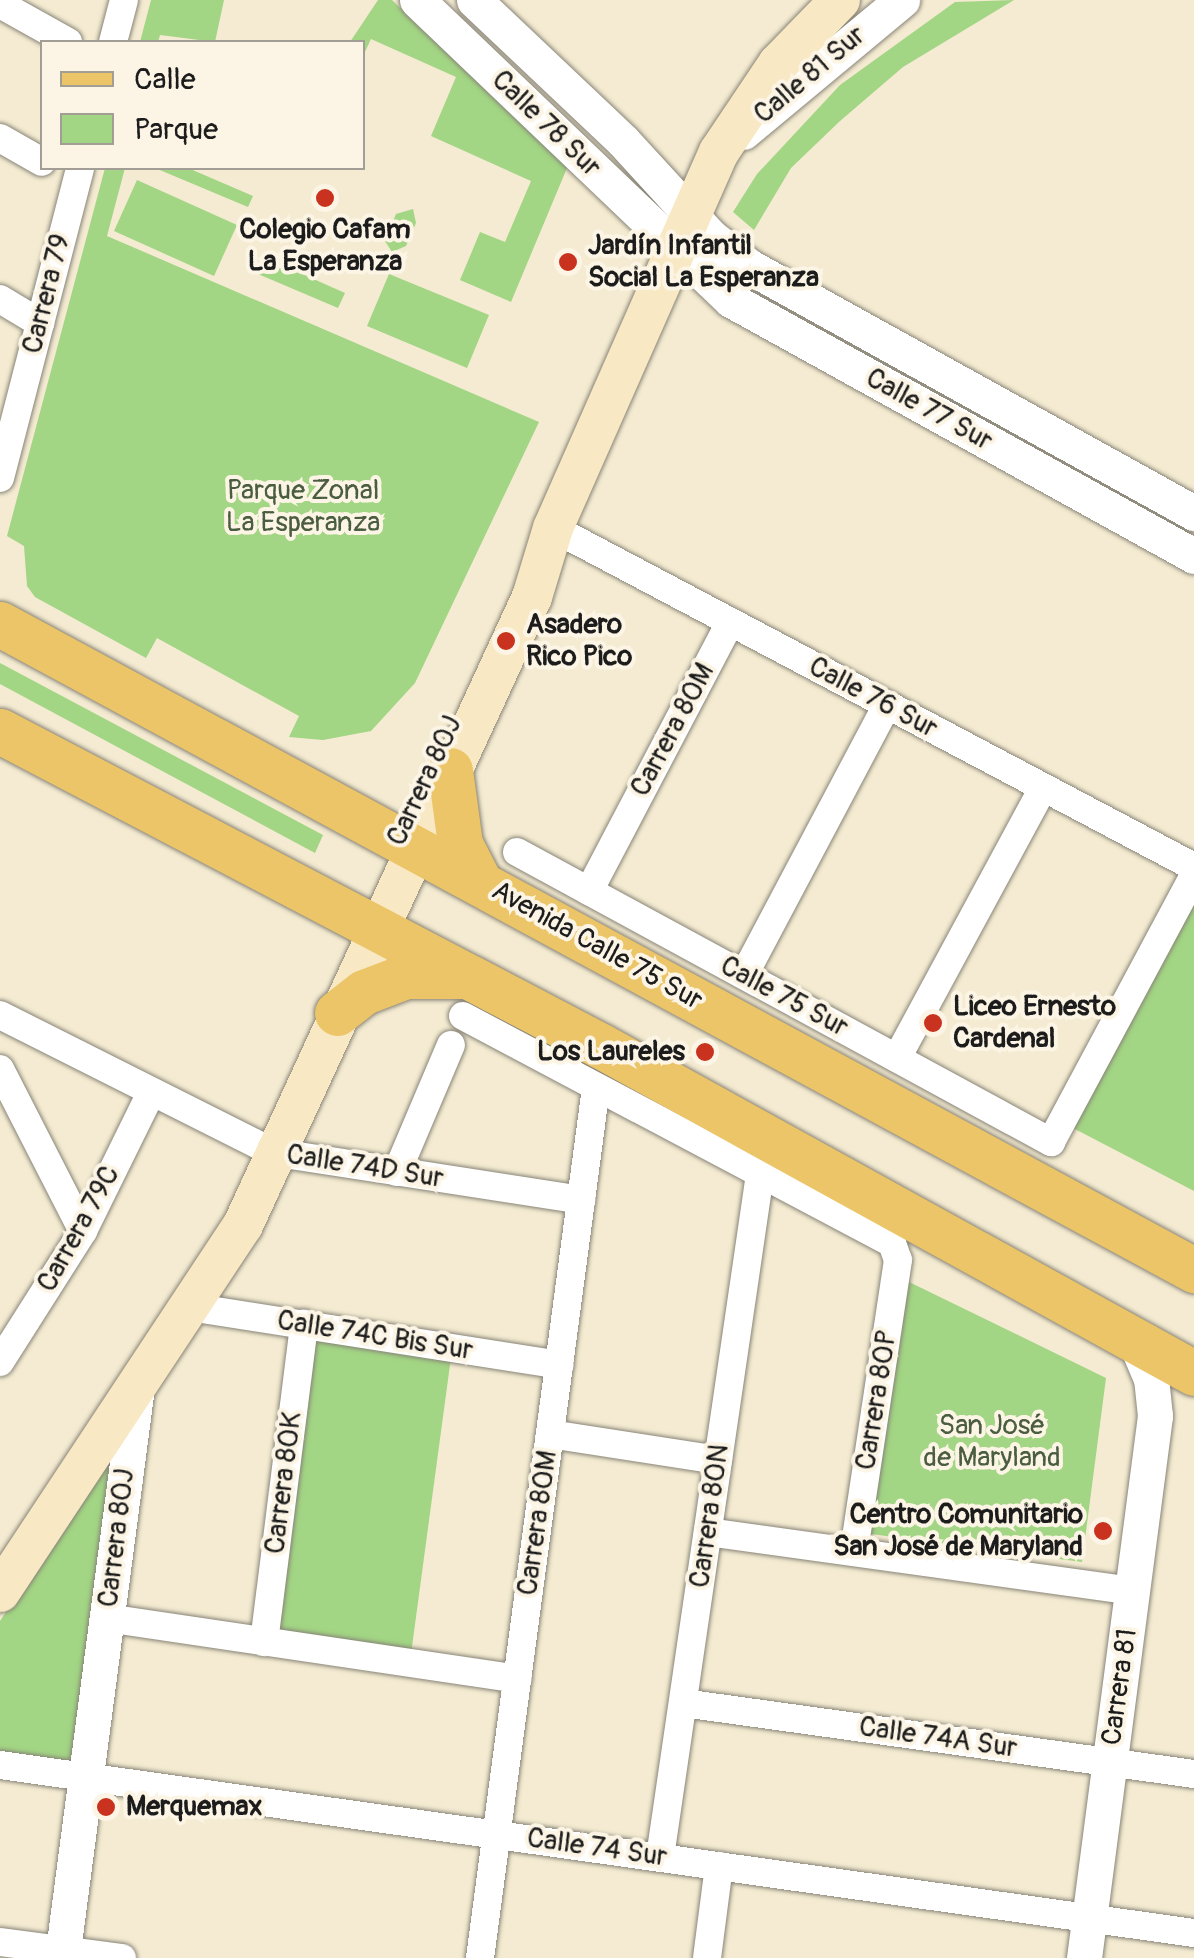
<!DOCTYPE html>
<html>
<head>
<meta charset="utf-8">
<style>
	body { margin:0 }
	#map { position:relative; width:1194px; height:1958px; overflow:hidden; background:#f4ebd2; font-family:Pangolin,sans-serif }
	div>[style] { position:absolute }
	.green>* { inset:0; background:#a2d584 }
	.roads { filter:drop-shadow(0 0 2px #888477) drop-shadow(0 0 2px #888477) }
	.minor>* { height:28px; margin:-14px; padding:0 14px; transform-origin:14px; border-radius:14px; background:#fff }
	.tertiary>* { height:35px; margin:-17.5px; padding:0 17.5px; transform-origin:17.5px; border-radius:17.5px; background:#fff }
	.secondary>* { height:40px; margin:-20px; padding:0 20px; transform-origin:20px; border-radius:20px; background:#f8e8c3 }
	.primary>* { height:45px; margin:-22.5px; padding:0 22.5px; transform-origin:22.5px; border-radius:22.5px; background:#edc569 }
	.dots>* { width:28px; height:28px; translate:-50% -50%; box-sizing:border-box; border:5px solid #fcf5e5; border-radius:50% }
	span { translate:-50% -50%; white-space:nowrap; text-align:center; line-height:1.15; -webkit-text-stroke:8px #fcf5e5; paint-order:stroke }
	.street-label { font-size:28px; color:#1c1c1c }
	.poi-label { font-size:28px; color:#1c1c1c; font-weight:700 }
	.left { translate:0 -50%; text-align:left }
	.right { translate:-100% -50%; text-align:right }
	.park-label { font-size:28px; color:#4b5d40 }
	.legend { position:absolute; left:40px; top:40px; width:325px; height:130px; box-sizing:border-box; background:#fcf5e5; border:2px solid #a29e95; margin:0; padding:12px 18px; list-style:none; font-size:30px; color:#1c1c1c }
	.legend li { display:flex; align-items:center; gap:20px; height:50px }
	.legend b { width:50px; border:2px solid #a29e95 }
</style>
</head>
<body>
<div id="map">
	<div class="green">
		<i style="clip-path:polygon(151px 0,224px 0,215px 42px,160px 35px,158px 42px,140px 42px)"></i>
		<i style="clip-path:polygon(378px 0,392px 0,567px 168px,511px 302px,460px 280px,480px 232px,505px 242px,531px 181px,431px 136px,456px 77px,371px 39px,363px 56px,362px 42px,350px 42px)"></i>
		<i style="clip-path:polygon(1014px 0,903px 67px,840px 121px,791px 168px,754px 230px,733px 212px,757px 174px,840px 85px,955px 2px)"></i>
		<i style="clip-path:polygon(105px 168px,125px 168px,107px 236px,539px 422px,415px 683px,371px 731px,323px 740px,289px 737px,299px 716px,157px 638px,146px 658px,35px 597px,27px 586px,24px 546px,7px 536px)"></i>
		<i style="clip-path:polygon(155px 168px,188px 168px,253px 196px,248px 207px)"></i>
		<i style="clip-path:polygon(137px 180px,237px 225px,214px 276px,114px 231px)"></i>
		<i style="clip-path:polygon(413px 209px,416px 223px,406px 246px,392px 252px,385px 241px,396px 214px)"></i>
		<i style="clip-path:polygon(266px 258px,345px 293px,338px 308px,258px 274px)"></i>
		<i style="clip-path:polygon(389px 274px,489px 315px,467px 368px,367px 326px)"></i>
		<i style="clip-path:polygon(0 663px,323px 835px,315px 853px,0 684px)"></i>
		<i style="clip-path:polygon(1194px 903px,1194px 1191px,1073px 1128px)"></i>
		<i style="clip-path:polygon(905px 1280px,1106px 1378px,1082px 1562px,871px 1534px)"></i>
		<i style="clip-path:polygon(313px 1333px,452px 1350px,411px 1654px,270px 1634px)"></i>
		<i style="clip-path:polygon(114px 1445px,74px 1768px,0 1757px,0 1621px)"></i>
	</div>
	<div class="roads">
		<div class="minor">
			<i style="left:0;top:4px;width:78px;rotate:29.2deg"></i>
			<i style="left:113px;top:42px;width:43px;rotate:-75.3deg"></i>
			<i style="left:0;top:138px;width:48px;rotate:29.7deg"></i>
			<i style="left:0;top:299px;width:47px;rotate:31deg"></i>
			<i style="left:0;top:478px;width:320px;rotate:-75.5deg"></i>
			<i style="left:553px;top:528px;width:725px;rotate:27.87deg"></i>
			<i style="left:517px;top:852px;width:608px;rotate:28.51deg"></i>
			<i style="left:1051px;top:1142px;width:303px;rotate:-61.8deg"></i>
			<i style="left:589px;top:891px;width:304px;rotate:-62.3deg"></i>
			<i style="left:744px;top:975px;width:306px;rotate:-62.1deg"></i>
			<i style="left:0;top:1015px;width:305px;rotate:26.7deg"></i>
			<i style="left:272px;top:1152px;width:313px;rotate:8.8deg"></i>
			<i style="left:463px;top:1016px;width:485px;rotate:27.9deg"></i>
			<i style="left:892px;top:1243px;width:18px;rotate:71deg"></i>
			<i style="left:898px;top:1260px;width:295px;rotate:98.6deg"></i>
			<i style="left:897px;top:1058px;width:307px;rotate:-61.6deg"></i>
			<i style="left:0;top:1069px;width:182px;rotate:62.9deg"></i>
			<i style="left:397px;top:1172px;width:138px;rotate:-67deg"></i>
			<i style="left:190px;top:1307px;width:374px;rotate:8.9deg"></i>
			<i style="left:0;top:1362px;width:155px;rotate:-57.6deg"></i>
			<i style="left:83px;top:1231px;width:154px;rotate:-63.8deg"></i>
			<i style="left:550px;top:1434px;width:170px;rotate:8.8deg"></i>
			<i style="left:708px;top:1532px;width:428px;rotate:7.9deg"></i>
			<i style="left:106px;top:1618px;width:416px;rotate:8.4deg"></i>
			<i style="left:264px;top:1642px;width:321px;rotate:-82.8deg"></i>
			<i style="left:683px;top:1703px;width:516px;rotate:7.91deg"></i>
			<i style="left:0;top:1765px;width:1206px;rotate:8.01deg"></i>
			<i style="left:660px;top:1857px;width:690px;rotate:-81.67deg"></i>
			<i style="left:0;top:1942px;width:123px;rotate:7.5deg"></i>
			<i style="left:480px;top:1958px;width:878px;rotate:-82.41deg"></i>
			<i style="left:707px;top:1958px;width:93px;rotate:-82.6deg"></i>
		</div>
		<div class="tertiary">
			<i style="left:417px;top:0;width:434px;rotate:43.7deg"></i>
			<i style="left:731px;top:300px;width:529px;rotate:28.94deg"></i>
			<i style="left:474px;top:0;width:205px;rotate:43.4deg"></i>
			<i style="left:623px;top:141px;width:129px;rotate:47.5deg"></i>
			<i style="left:710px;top:236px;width:51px;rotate:37.8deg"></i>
			<i style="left:750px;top:267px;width:508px;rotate:28.99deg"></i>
			<i style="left:743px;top:132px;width:207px;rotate:-39.7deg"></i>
			<i style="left:62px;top:1958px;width:576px;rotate:-82.52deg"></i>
			<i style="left:1084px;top:1958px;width:547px;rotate:-82.54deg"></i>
			<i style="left:1155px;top:1416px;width:37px;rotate:-96deg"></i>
			<i style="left:1151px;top:1379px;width:41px;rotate:-112.8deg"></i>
		</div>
		<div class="secondary">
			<i style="left:0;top:1592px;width:440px;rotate:-56.5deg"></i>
			<i style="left:243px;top:1225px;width:691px;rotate:-65.29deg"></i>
			<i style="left:532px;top:597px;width:72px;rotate:-73.1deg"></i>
			<i style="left:553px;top:528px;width:411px;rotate:-66.2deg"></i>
			<i style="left:719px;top:152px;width:106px;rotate:-56.2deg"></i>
			<i style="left:778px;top:64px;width:89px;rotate:-45.9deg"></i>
		</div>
		<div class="primary">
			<i style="left:0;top:624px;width:1358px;rotate:28.42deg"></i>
			<i style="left:0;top:731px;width:679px;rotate:27.66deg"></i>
			<i style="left:601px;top:1046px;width:677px;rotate:28.87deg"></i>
			<i style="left:450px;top:770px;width:75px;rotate:82.3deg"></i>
			<i style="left:460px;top:844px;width:42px;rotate:62.8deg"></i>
			<i style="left:337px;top:1013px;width:34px;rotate:-38deg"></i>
			<i style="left:364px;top:992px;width:45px;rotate:-20.9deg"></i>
			<i style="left:406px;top:976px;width:55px"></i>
		</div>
	</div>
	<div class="dots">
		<i style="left:325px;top:198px;background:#c8321e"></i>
		<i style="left:568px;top:262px;background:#c8321e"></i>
		<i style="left:506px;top:641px;background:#c8321e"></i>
		<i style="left:933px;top:1023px;background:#c8321e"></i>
		<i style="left:705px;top:1052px;background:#c8321e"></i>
		<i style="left:1103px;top:1531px;background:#c8321e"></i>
		<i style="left:106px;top:1807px;background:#c8321e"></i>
	</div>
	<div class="street-label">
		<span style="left:810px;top:75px;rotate:-40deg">Calle 81 Sur</span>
		<span style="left:546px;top:124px;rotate:44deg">Calle 78 Sur</span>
		<span style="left:47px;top:294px;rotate:-76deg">Carrera 79</span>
		<span style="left:929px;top:410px;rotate:29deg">Calle 77 Sur</span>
		<span style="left:873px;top:698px;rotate:28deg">Calle 76 Sur</span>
		<span style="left:673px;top:730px;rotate:-62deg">Carrera 80M</span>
		<span style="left:425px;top:781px;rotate:-65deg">Carrera 80J</span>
		<span style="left:597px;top:946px;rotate:29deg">Avenida Calle 75 Sur</span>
		<span style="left:784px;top:997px;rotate:28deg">Calle 75 Sur</span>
		<span style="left:365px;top:1167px;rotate:9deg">Calle 74D Sur</span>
		<span style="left:79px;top:1229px;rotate:-61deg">Carrera 79C</span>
		<span style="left:375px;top:1336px;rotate:9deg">Calle 74C Bis Sur</span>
		<span style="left:877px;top:1400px;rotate:-81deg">Carrera 80P</span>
		<span style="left:284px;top:1483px;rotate:-83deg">Carrera 80K</span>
		<span style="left:710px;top:1516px;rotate:-82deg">Carrera 80N</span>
		<span style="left:538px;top:1523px;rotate:-82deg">Carrera 80M</span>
		<span style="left:117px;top:1538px;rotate:-83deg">Carrera 80J</span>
		<span style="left:1120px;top:1687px;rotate:-82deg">Carrera 81</span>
		<span style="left:938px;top:1738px;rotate:8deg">Calle 74A Sur</span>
		<span style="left:597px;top:1848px;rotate:8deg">Calle 74 Sur</span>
	</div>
	<div class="poi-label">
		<span style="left:325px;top:246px">Colegio Cafam<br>La Esperanza</span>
		<span class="left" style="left:588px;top:262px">Jardín Infantil<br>Social La Esperanza</span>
		<span class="left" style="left:526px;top:641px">Asadero<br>Rico Pico</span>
		<span class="left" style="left:953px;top:1023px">Liceo Ernesto<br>Cardenal</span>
		<span class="right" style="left:685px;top:1052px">Los Laureles</span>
		<span class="right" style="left:1083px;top:1531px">Centro Comunitario<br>San José de Maryland</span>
		<span class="left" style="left:126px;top:1807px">Merquemax</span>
	</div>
	<div class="park-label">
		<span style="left:303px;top:507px">Parque Zonal<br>La Esperanza</span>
		<span style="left:992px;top:1442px">San José<br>de Maryland</span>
	</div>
	<ul class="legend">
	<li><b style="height:12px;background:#edc569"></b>Calle</li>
	<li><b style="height:28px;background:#a2d584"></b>Parque</li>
	</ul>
</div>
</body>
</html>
